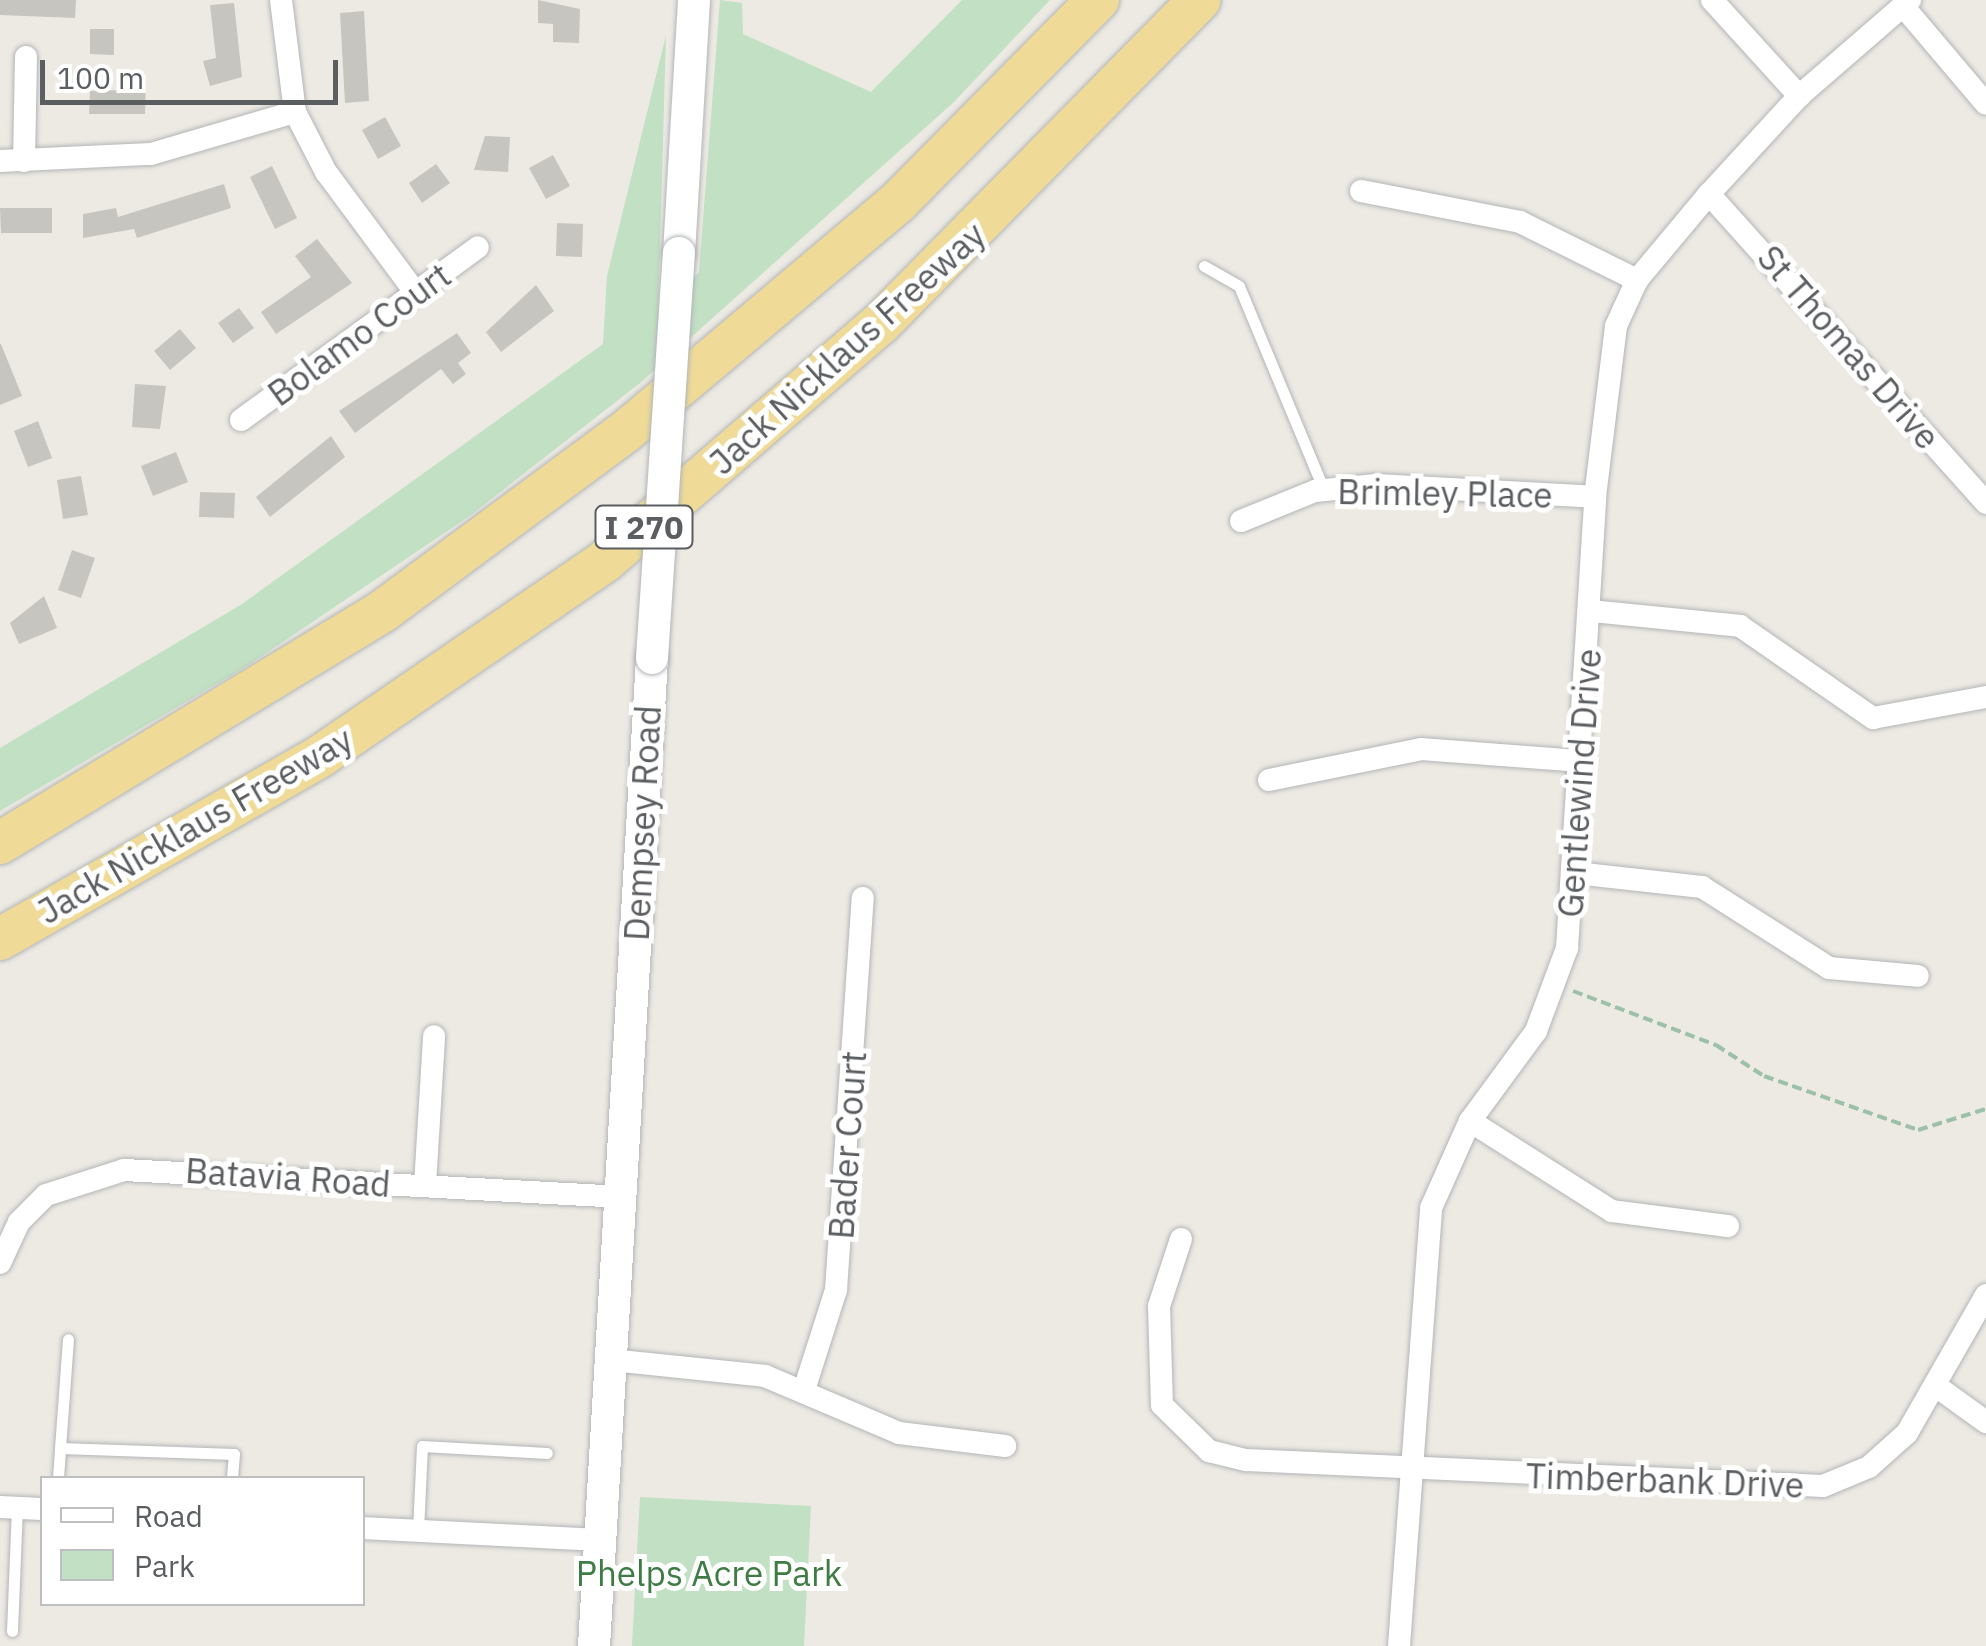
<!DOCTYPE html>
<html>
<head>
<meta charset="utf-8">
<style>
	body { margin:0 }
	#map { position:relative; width:1986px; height:1646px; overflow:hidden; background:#eceae3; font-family:"IBM Plex Sans",sans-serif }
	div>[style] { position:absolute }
	.green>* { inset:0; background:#c2e0c3 }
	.building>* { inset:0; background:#c7c5bf }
	.path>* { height:4px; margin-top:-2px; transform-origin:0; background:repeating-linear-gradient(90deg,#9cc0a8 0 10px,transparent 0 15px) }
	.roads { filter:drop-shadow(0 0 2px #b3b5b8) drop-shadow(0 0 2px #b3b5b8) }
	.service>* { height:11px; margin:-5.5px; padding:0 5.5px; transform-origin:5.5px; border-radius:5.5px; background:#fff }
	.minor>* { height:22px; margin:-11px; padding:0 11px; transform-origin:11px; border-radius:11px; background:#fff }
	.secondary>* { height:32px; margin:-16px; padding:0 16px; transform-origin:16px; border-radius:16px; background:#fff }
	.motorway>* { height:42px; margin:-21px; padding:0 21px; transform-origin:21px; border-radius:21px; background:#efdb97 }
	.bridges { filter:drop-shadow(0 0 2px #b2b5b8) drop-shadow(0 0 2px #b2b5b8) }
	.secondary-bridge>* { height:32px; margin:-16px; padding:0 16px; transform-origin:16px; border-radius:16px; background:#fff }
	span { translate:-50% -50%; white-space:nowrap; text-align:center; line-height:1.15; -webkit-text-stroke:10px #fff; paint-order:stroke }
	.shield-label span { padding:2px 8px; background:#fff; border:2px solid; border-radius:8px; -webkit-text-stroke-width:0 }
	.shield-label { font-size:32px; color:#5b5e61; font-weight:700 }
	.street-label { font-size:35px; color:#5b5e61 }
	.park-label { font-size:35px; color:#3f7c44 }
	.legend { position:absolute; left:40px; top:1476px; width:325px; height:130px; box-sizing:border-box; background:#fff; border:2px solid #bdbfc0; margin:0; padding:12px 18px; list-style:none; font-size:30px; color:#5b5e61 }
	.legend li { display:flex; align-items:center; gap:20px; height:50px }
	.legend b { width:50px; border:2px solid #bdbfc0 }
	.scale { position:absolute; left:40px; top:60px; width:298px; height:45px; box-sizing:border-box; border:5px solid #5b5e61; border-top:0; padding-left:12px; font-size:30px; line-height:35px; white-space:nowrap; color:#5b5e61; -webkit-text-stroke:8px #fff; paint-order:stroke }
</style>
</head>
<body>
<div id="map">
	<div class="green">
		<i style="clip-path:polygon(720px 0,742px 3px,743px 34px,871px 92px,962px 0,1050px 0,954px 102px,640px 383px,471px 515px,249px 665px,0 811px,0 748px,242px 604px,603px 344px,607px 276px,666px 35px,658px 318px,699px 272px)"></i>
		<i style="clip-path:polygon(640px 1497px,811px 1506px,804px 1646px,632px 1646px)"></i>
	</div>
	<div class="building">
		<i style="clip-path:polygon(0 0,76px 0,75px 18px,0 15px)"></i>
		<i style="clip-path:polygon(538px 0,580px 9px,579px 43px,553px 42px,553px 24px,538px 23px)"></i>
		<i style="clip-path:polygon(234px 3px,242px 77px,210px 86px,203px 61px,216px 58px,210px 5px)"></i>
		<i style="clip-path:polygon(364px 11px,369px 101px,345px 103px,340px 13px)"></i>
		<i style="clip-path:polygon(90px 29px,114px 29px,114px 55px,90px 54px)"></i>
		<i style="clip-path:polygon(125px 82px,146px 82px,145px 114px,89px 114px,90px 91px,124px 90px)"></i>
		<i style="clip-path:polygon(385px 117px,401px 146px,378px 159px,362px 130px)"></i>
		<i style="clip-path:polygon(485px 136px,510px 137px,508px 172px,474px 170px)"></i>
		<i style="clip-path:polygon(553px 155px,570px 186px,546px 199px,529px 168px)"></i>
		<i style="clip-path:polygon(436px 164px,450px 183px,422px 203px,409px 183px)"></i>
		<i style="clip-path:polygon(272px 166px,297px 218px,275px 229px,250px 177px)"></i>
		<i style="clip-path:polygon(224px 184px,231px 208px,137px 238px,134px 229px,83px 238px,83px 214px,116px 208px,118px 217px)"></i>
		<i style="clip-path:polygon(0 208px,52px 208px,52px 233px,1px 233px)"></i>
		<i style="clip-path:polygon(557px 223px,583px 224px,582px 257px,556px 256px)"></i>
		<i style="clip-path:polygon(317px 239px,352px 283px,276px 334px,261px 312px,311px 277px,295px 256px)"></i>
		<i style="clip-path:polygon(536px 285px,554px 311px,501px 352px,486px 332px)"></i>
		<i style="clip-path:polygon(239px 308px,254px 328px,233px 343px,218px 323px)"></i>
		<i style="clip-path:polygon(180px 329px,196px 348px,170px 370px,154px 351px)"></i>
		<i style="clip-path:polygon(457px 333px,471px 353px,458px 363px,466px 374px,453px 384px,441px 369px,355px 433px,339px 411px)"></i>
		<i style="clip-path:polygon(1px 344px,22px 396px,0 405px,0 344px)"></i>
		<i style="clip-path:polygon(135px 384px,166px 386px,160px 429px,132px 427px)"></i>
		<i style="clip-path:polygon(38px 421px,52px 458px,28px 467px,14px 431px)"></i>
		<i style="clip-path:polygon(331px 436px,345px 457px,270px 517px,256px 497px)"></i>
		<i style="clip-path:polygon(176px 452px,188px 482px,153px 496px,141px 466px)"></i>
		<i style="clip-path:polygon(81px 476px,88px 515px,63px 519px,57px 480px)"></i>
		<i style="clip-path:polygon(200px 492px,235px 493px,234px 518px,199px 517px)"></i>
		<i style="clip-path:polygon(72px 550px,95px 558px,81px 598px,58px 590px)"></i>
		<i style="clip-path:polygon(44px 596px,57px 628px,19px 644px,10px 623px)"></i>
	</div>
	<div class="path">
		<i style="left:1573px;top:991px;width:153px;rotate:20.7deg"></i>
		<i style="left:1716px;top:1045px;width:57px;rotate:32.9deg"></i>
		<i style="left:1764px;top:1076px;width:163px;rotate:19.3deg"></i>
		<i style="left:1918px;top:1130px;width:71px;rotate:-17.2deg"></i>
	</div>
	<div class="roads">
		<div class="service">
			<i style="left:1204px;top:266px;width:40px;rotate:29.7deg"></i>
			<i style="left:1239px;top:286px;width:221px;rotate:67.4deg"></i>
			<i style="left:60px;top:1448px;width:109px;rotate:-85.8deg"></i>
			<i style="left:58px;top:1478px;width:30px;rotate:-86deg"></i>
			<i style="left:60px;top:1448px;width:174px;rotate:2deg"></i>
			<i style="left:234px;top:1454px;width:24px;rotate:95deg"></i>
			<i style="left:418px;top:1531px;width:85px;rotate:-87.3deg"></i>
			<i style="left:422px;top:1446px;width:125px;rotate:3.2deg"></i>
			<i style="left:12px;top:1631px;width:123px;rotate:-87.7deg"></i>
		</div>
		<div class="minor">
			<i style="left:281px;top:0;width:113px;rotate:82.9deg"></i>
			<i style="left:295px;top:112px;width:68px;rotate:62.7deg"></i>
			<i style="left:326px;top:172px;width:149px;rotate:53.4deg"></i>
			<i style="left:1712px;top:0;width:130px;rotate:47.8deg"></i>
			<i style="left:1903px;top:6px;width:128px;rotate:49.7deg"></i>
			<i style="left:0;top:161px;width:151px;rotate:-2.7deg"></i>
			<i style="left:151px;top:154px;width:150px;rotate:-16.3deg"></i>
			<i style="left:24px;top:161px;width:104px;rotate:-88.9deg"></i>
			<i style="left:1361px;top:191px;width:162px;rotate:11deg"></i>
			<i style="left:1520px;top:222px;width:131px;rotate:26.4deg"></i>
			<i style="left:1709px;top:194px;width:415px;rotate:48.1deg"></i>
			<i style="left:241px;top:420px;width:293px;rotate:-36.1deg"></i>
			<i style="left:1241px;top:521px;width:80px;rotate:-22.1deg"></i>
			<i style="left:1315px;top:491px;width:61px;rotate:-5.6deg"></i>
			<i style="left:1376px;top:485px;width:219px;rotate:3.1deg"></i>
			<i style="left:1591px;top:611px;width:150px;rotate:5.7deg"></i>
			<i style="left:1740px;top:626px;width:162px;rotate:34.7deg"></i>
			<i style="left:1873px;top:718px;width:115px;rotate:-10.5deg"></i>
			<i style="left:1269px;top:780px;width:155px;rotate:-11.5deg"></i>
			<i style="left:1421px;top:749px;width:158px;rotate:4.3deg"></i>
			<i style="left:1575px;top:873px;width:128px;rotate:6.3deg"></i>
			<i style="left:1702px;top:887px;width:151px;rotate:32.5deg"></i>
			<i style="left:1829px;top:968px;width:89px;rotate:5.1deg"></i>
			<i style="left:1470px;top:1121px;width:168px;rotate:32.4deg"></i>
			<i style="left:1612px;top:1211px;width:117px;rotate:7.4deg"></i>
			<i style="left:425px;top:1185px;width:149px;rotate:-86.5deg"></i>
			<i style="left:1181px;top:1239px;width:71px;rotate:108.2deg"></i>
			<i style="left:1159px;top:1306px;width:99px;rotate:88.3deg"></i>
			<i style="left:1162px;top:1405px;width:66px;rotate:44.4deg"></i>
			<i style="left:1209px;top:1451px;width:38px;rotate:14deg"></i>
			<i style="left:1246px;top:1460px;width:578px;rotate:2.58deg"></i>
			<i style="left:1823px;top:1486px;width:50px;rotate:-22.4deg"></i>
			<i style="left:1869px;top:1467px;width:51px;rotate:-41.8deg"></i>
			<i style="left:1907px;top:1433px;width:159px;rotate:-60.2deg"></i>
			<i style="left:0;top:1263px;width:45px;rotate:-65.1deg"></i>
			<i style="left:19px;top:1222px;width:38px;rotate:-45deg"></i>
			<i style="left:46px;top:1195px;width:82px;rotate:-17.8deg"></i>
			<i style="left:124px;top:1170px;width:496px;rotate:3.1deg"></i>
			<i style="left:611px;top:1360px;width:155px;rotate:5.9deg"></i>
			<i style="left:765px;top:1376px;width:146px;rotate:23deg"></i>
			<i style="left:899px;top:1433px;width:107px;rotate:7deg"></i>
			<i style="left:1936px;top:1386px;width:62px;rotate:35.8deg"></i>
			<i style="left:805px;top:1387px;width:102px;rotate:-72.3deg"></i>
			<i style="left:836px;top:1290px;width:393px;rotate:-86.1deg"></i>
			<i style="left:0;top:1507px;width:42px;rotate:2.7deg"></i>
			<i style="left:362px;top:1528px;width:238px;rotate:2.9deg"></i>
			<i style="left:1399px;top:1646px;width:439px;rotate:-85.8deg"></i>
			<i style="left:1431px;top:1208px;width:95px;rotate:-65.9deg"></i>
			<i style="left:1470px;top:1121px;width:112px;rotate:-53.7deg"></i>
			<i style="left:1536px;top:1031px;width:89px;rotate:-69.5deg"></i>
			<i style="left:1567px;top:948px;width:452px;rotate:-86.4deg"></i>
			<i style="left:1595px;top:497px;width:172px;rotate:-83deg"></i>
			<i style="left:1616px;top:326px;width:51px;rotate:-65.5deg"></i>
			<i style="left:1637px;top:280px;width:112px;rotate:-50.1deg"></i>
			<i style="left:1709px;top:194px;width:133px;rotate:-47.4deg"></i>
			<i style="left:1799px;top:96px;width:147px;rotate:-40.9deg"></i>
		</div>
		<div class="secondary">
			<i style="left:679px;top:253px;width:253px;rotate:-86.6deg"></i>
			<i style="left:594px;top:1646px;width:990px;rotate:-86.64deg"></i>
		</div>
		<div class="motorway">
			<i style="left:0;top:843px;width:448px;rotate:-31.2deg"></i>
			<i style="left:383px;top:611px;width:301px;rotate:-36.5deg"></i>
			<i style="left:625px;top:432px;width:358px;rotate:-40.1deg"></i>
			<i style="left:899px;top:201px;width:283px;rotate:-45.3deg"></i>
			<i style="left:0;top:939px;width:371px;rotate:-29.7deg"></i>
			<i style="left:322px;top:755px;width:343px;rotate:-34.4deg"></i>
			<i style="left:605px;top:561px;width:363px;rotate:-40.8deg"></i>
			<i style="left:880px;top:324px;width:455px;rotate:-45.4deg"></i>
		</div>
	</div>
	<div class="bridges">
		<div class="secondary-bridge">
			<i style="left:652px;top:658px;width:406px;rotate:-86.2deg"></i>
		</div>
	</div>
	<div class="shield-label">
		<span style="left:644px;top:527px">I 270</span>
	</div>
	<div class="street-label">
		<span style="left:359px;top:334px;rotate:-36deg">Bolamo Court</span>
		<span style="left:1849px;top:347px;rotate:49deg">St Thomas Drive</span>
		<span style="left:847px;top:348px;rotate:-42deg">Jack Nicklaus Freeway</span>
		<span style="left:1445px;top:493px;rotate:1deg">Brimley Place</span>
		<span style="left:1579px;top:783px;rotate:-86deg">Gentlewind Drive</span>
		<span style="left:642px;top:823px;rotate:-87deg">Dempsey Road</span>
		<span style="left:195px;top:825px;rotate:-30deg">Jack Nicklaus Freeway</span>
		<span style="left:847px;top:1145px;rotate:-86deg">Bader Court</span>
		<span style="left:288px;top:1177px;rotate:4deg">Batavia Road</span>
		<span style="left:1665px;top:1480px;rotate:2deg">Timberbank Drive</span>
	</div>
	<div class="park-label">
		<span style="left:709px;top:1573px">Phelps Acre Park</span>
	</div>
	<ul class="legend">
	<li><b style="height:12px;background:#fff"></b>Road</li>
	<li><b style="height:28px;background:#c2e0c3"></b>Park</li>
	</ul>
	<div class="scale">100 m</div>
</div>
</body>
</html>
